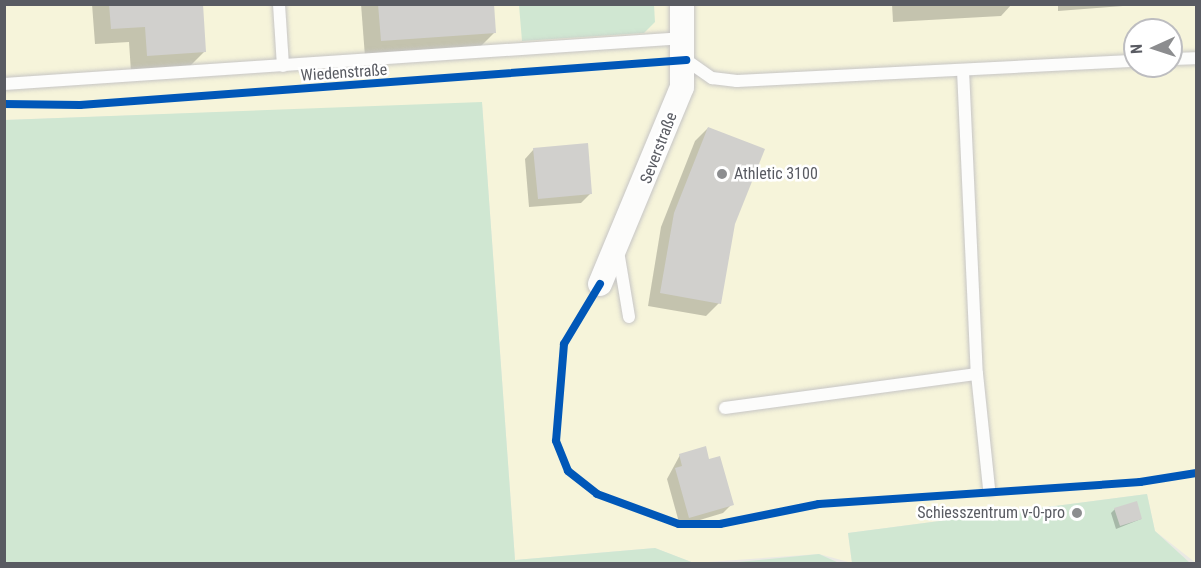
<!DOCTYPE html>
<html>
<head>
<meta charset="utf-8">
<style>
	body { margin:0 }
	#map { position:relative; width:1201px; height:568px; overflow:hidden; background:#eae9e3; font-family:"Roboto Condensed",sans-serif }
	div>[style] { position:absolute }
	.commercial>* { inset:0; background:#f6f4da }
	.green>* { inset:0; background:#d0e7d2 }
	.shadow>* { inset:0; background:#0003 }
	.building>* { inset:0; background:#d1d0cd }
	.roads { filter:drop-shadow(0 0 2px #c6c5c5) drop-shadow(0 0 2px #c6c5c5) }
	.service>* { height:12px; margin:-6px; padding:0 6px; transform-origin:6px; border-radius:6px; background:#fcfcfb }
	.minor>* { height:24px; margin:-12px; padding:0 12px; transform-origin:12px; border-radius:12px; background:#fcfcfb }
	.cycleway>* { height:8px; margin:-4px; padding:0 4px; transform-origin:4px; border-radius:4px; background:#0057b8 }
	.dots>* { width:16px; height:16px; translate:-50% -50%; box-sizing:border-box; border:3px solid #fff; border-radius:50% }
	span { translate:-50% -50%; white-space:nowrap; text-align:center; line-height:1.15; -webkit-text-stroke:5px #fff; paint-order:stroke }
	.street-label { font-size:16px; color:#595b62 }
	.poi-label { font-size:16px; color:#595b62 }
	.left { translate:0 -50%; text-align:left }
	.right { translate:-100% -50%; text-align:right }
	.frame { position:absolute; inset:0; border:6px solid #595b62; pointer-events:none }
	.north { position:absolute; left:1123px; top:18px; width:60px; height:60px; box-sizing:border-box; background:#fff; border:2px solid #bdbdc0; border-radius:50%; rotate:267deg; font-size:16px; font-weight:700; line-height:24px; text-align:center; color:#595b62 }
	.north::after { content:''; display:block; margin:auto; width:21px; height:27px; background:#8c8d8f; clip-path:polygon(50% 0,100% 100%,50% 72%,0 100%) }
</style>
</head>
<body>
<div id="map">
	<div class="commercial">
		<i style="clip-path:polygon(evenodd,4px 5px,1196px 5px,1196px 563px,1155px 531px,1147px 494px,848px 533px,852px 563px,819px 554px,694px 563px,655px 548px,515px 560px,482px 103px,5px 120px,4px 5px,1135px 30px,1171px 30px,1171px 66px,1135px 66px,1135px 30px)"></i>
	</div>
	<div class="green">
		<i style="clip-path:polygon(519px 5px,654px 5px,655px 22px,644px 33px,522px 41px)"></i>
		<i style="clip-path:polygon(482px 102px,515px 560px,655px 548px,694px 563px,5px 563px,5px 120px)"></i>
		<i style="clip-path:polygon(1147px 494px,1155px 531px,1190px 563px,852px 563px,848px 533px)"></i>
		<i style="clip-path:polygon(819px 554px,839px 563px,729px 563px)"></i>
	</div>
	<div class="shadow">
		<i style="clip-path:polygon(92px 4px,201px 4px,204px 52px,188px 68px,131px 72px,129px 42px,95px 44px)"></i>
		<i style="clip-path:polygon(361px 4px,492px 4px,494px 33px,478px 49px,365px 57px)"></i>
		<i style="clip-path:polygon(892px 4px,1012px 4px,1001px 16px,893px 22px)"></i>
		<i style="clip-path:polygon(1058px 4px,1149px 4px,1058px 11px)"></i>
		<i style="clip-path:polygon(708px 128px,734px 224px,719px 303px,706px 316px,648px 306px,661px 227px,695px 141px)"></i>
		<i style="clip-path:polygon(534px 149px,591px 193px,581px 203px,529px 207px,525px 159px)"></i>
		<i style="clip-path:polygon(680px 455px,708px 461px,732px 504px,723px 513px,680px 526px,667px 479px)"></i>
		<i style="clip-path:polygon(1115px 509px,1141px 519px,1116px 529px,1111px 513px)"></i>
	</div>
	<div class="building">
		<i style="clip-path:polygon(109px 4px,203px 4px,206px 52px,147px 56px,145px 27px,111px 29px)"></i>
		<i style="clip-path:polygon(378px 4px,494px 4px,496px 33px,381px 41px)"></i>
		<i style="clip-path:polygon(708px 127px,765px 149px,735px 224px,721px 304px,660px 293px,674px 213px)"></i>
		<i style="clip-path:polygon(588px 143px,592px 194px,538px 199px,533px 148px)"></i>
		<i style="clip-path:polygon(706px 446px,709px 459px,720px 456px,734px 505px,689px 518px,675px 468px,682px 466px,679px 454px)"></i>
		<i style="clip-path:polygon(1137px 501px,1142px 519px,1120px 526px,1114px 508px)"></i>
	</div>
	<div class="roads">
		<div class="service">
			<i style="left:279px;top:4px;width:62px;rotate:86.3deg"></i>
			<i style="left:1171px;top:59px;width:25px;rotate:-2deg"></i>
			<i style="left:686px;top:60px;width:32px;rotate:35deg"></i>
			<i style="left:712px;top:78px;width:25px;rotate:7deg"></i>
			<i style="left:737px;top:81px;width:399px;rotate:-2.9deg"></i>
			<i style="left:963px;top:70px;width:304px;rotate:87.4deg"></i>
			<i style="left:977px;top:374px;width:115px;rotate:84deg"></i>
			<i style="left:4px;top:84px;width:682px;rotate:-3.87deg"></i>
			<i style="left:618px;top:251px;width:67px;rotate:80.5deg"></i>
			<i style="left:725px;top:408px;width:254px;rotate:-7.7deg"></i>
		</div>
		<div class="minor">
			<i style="left:600px;top:284px;width:213px;rotate:-67.4deg"></i>
			<i style="left:682px;top:87px;width:83px;rotate:-90deg"></i>
		</div>
	</div>
	<div class="cycleway">
		<i style="left:4px;top:104px;width:76px;rotate:0.8deg"></i>
		<i style="left:80px;top:105px;width:608px;rotate:-4.25deg"></i>
		<i style="left:600px;top:284px;width:70px;rotate:121deg"></i>
		<i style="left:564px;top:344px;width:97px;rotate:94.7deg"></i>
		<i style="left:556px;top:441px;width:32px;rotate:68deg"></i>
		<i style="left:568px;top:471px;width:37px;rotate:38deg"></i>
		<i style="left:597px;top:494px;width:87px;rotate:20.1deg"></i>
		<i style="left:679px;top:524px;width:41px"></i>
		<i style="left:720px;top:524px;width:101px;rotate:-11.4deg"></i>
		<i style="left:819px;top:504px;width:322px;rotate:-3.9deg"></i>
		<i style="left:1140px;top:482px;width:57px;rotate:-9.1deg"></i>
	</div>
	<div class="dots">
		<i style="left:722px;top:174px;background:#8c8d8f"></i>
		<i style="left:1077px;top:513px;background:#8c8d8f"></i>
	</div>
	<div class="street-label">
		<span style="left:344px;top:73px;rotate:-4deg">Wiedenstraße</span>
		<span style="left:659px;top:148px;rotate:-69deg">Severstraße</span>
	</div>
	<div class="poi-label">
		<span class="left" style="left:734px;top:174px">Athletic 3100</span>
		<span class="right" style="left:1065px;top:513px">Schiesszentrum v-0-pro</span>
	</div>
	<div class="frame"></div>
	<div class="north">N</div>
</div>
</body>
</html>
